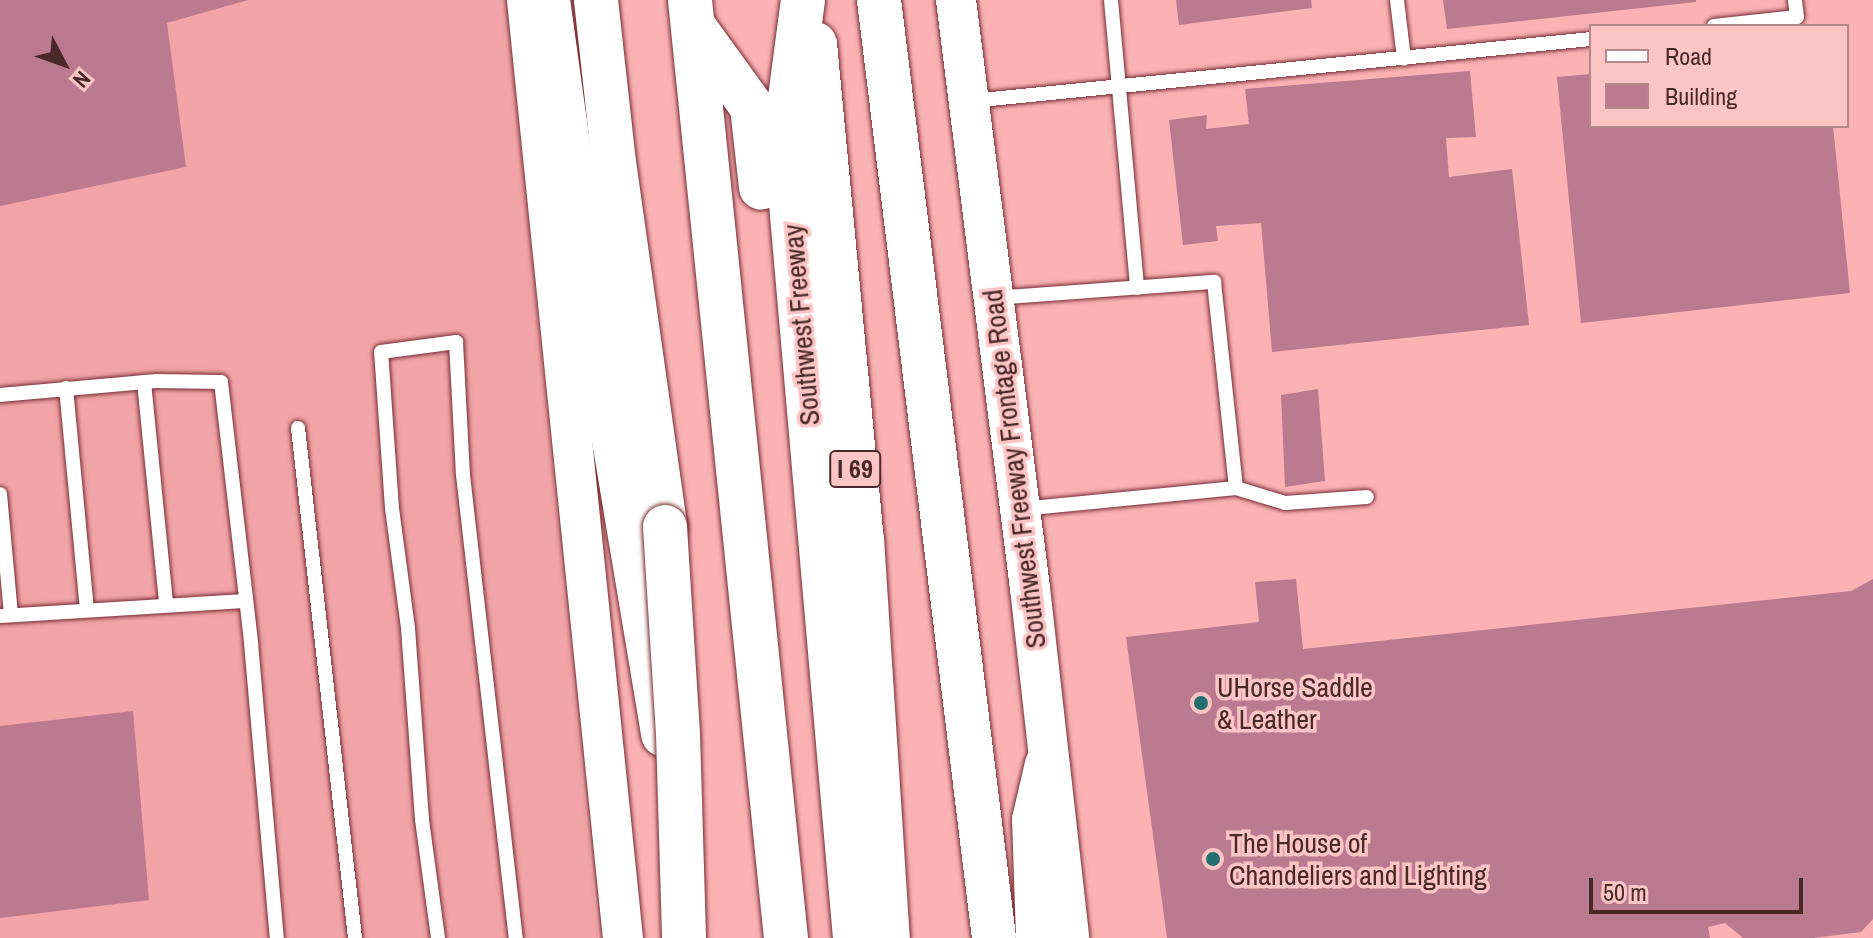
<!DOCTYPE html>
<html>
<head>
<meta charset="utf-8">
<style>
	body { margin:0 }
	#map { position:relative; width:1873px; height:938px; overflow:hidden; background:#fab2b3; font-family:"Archivo Narrow",sans-serif }
	div>[style] { position:absolute }
	.built>* { inset:0; background:#f2a4a6 }
	.building>* { inset:0; background:#bc7a91 }
	.roads { filter:drop-shadow(0 0 2px #772b32) drop-shadow(0 0 2px #772b32) }
	.lane>* { height:14px; margin:-7px; padding:0 7px; transform-origin:7px; border-radius:7px; background:#fff }
	.secondary>* { height:40px; margin:-20px; padding:0 20px; transform-origin:20px; border-radius:20px; background:#fff }
	.highway>* { height:44px; margin:-22px; padding:0 22px; transform-origin:22px; border-radius:22px; background:#fff }
	.bridges { filter:drop-shadow(0 0 2px #772b32) drop-shadow(0 0 2px #772b32) }
	.highway-bridge>* { height:44px; margin:-22px; padding:0 22px; transform-origin:22px; border-radius:22px; background:#fff }
	.dots>* { width:22px; height:22px; translate:-50% -50%; box-sizing:border-box; border:4px solid #fcc5c5; border-radius:50% }
	span { translate:-50% -50%; white-space:nowrap; text-align:center; line-height:1.15; -webkit-text-stroke:7px #fcc5c5; paint-order:stroke }
	.shield-label span { padding:2px 6px; background:#fcc5c5; border:2px solid; border-radius:6px; -webkit-text-stroke-width:0 }
	.shield-label { font-size:26px; color:#4a2729; font-weight:700 }
	.street-label { font-size:28px; color:#4a2729 }
	.poi-label { font-size:28px; color:#4a2729 }
	.left { translate:0 -50%; text-align:left }
	.legend { position:absolute; left:1589px; top:24px; width:260px; height:104px; box-sizing:border-box; background:#fcc5c5; border:2px solid #b58687; margin:0; padding:10px 14px; list-style:none; font-size:24px; color:#4a2729 }
	.legend li { display:flex; align-items:center; gap:16px; height:40px }
	.legend b { width:40px; border:2px solid #b58687 }
	.north { position:absolute; left:24px; top:24px; width:80px; height:80px; -webkit-text-stroke:6px #fcc5c5; paint-order:stroke; rotate:131deg; font-size:22px; font-weight:700; line-height:32px; text-align:center; color:#4a2729 }
	.north::after { content:''; display:block; margin:auto; width:28px; height:36px; background:#4a2729; clip-path:polygon(50% 0,100% 100%,50% 72%,0 100%) }
	.scale { position:absolute; left:1589px; top:878px; width:214px; height:36px; box-sizing:border-box; border:4px solid #4a2729; border-top:0; padding-left:10px; font-size:24px; line-height:28px; white-space:nowrap; color:#4a2729; -webkit-text-stroke:6px #fcc5c5; paint-order:stroke }
</style>
</head>
<body>
<div id="map">
	<div class="built">
		<i style="clip-path:polygon(0 0,506px 0,598px 938px,0 938px)"></i>
	</div>
	<div class="building">
		<i style="clip-path:polygon(0 0,248px 0,167px 23px,186px 167px,0 206px)"></i>
		<i style="clip-path:polygon(1176px 0,1311px 0,1312px 8px,1179px 25px)"></i>
		<i style="clip-path:polygon(1443px 0,1696px 0,1696px 2px,1447px 29px)"></i>
		<i style="clip-path:polygon(1470px 71px,1476px 137px,1446px 138px,1449px 177px,1512px 169px,1529px 325px,1272px 352px,1261px 223px,1216px 226px,1218px 241px,1183px 245px,1169px 120px,1207px 115px,1206px 129px,1249px 124px,1245px 89px)"></i>
		<i style="clip-path:polygon(1591px 74px,1591px 126px,1833px 126px,1850px 293px,1581px 323px,1557px 77px)"></i>
		<i style="clip-path:polygon(1318px 389px,1325px 481px,1285px 487px,1281px 395px)"></i>
		<i style="clip-path:polygon(1296px 579px,1303px 649px,1851px 591px,1873px 579px,1873px 919px,1861px 932px,1814px 938px,1743px 938px,1725px 923px,1708px 927px,1710px 938px,1167px 938px,1126px 637px,1259px 622px,1255px 582px)"></i>
		<i style="clip-path:polygon(133px 711px,149px 900px,0 918px,0 726px)"></i>
	</div>
	<div class="roads">
		<div class="lane">
			<i style="left:1111px;top:0;width:289px;rotate:84.8deg"></i>
			<i style="left:1397px;top:0;width:59px;rotate:83.2deg"></i>
			<i style="left:1714px;top:26px;width:83px;rotate:-6.2deg"></i>
			<i style="left:1797px;top:17px;width:17px;rotate:-97deg"></i>
			<i style="left:971px;top:101px;width:623px;rotate:-5.71deg"></i>
			<i style="left:994px;top:298px;width:221px;rotate:-4.2deg"></i>
			<i style="left:1214px;top:282px;width:207px;rotate:83.9deg"></i>
			<i style="left:144px;top:382px;width:223px;rotate:84.3deg"></i>
			<i style="left:66px;top:388px;width:222px;rotate:84.6deg"></i>
			<i style="left:0;top:395px;width:157px;rotate:-5.1deg"></i>
			<i style="left:156px;top:381px;width:65px;rotate:0.9deg"></i>
			<i style="left:221px;top:382px;width:263px;rotate:83.4deg"></i>
			<i style="left:251px;top:643px;width:296px;rotate:85deg"></i>
			<i style="left:298px;top:428px;width:513px;rotate:83.62deg"></i>
			<i style="left:0;top:494px;width:121px;rotate:84.8deg"></i>
			<i style="left:1021px;top:509px;width:216px;rotate:-5.6deg"></i>
			<i style="left:1236px;top:488px;width:51px;rotate:17deg"></i>
			<i style="left:1285px;top:503px;width:82px;rotate:-4.2deg"></i>
			<i style="left:0;top:616px;width:246px;rotate:-3.5deg"></i>
			<i style="left:438px;top:938px;width:120px;rotate:-97.7deg"></i>
			<i style="left:422px;top:819px;width:192px;rotate:-94.2deg"></i>
			<i style="left:408px;top:628px;width:121px;rotate:-97.6deg"></i>
			<i style="left:392px;top:508px;width:156px;rotate:-94deg"></i>
			<i style="left:381px;top:352px;width:76px;rotate:-7.6deg"></i>
			<i style="left:456px;top:342px;width:133px;rotate:87deg"></i>
			<i style="left:463px;top:475px;width:466px;rotate:83.5deg"></i>
		</div>
		<div class="secondary">
			<i style="left:527px;top:0;width:943px;rotate:84.16deg"></i>
			<i style="left:956px;top:0;width:593px;rotate:82.83deg"></i>
			<i style="left:1030px;top:588px;width:352px;rotate:83.6deg"></i>
		</div>
		<div class="highway">
			<i style="left:548px;top:0;width:270px;rotate:82.1deg"></i>
			<i style="left:585px;top:267px;width:474px;rotate:80.5deg"></i>
			<i style="left:596px;top:0;width:163px;rotate:83.7deg"></i>
			<i style="left:614px;top:162px;width:369px;rotate:82deg"></i>
			<i style="left:690px;top:0;width:943px;rotate:84.16deg"></i>
			<i style="left:803px;top:0;width:136px;rotate:97.6deg"></i>
			<i style="left:785px;top:135px;width:806px;rotate:85.02deg"></i>
			<i style="left:879px;top:0;width:945px;rotate:83.01deg"></i>
			<i style="left:694px;top:27px;width:99px;rotate:54.1deg"></i>
			<i style="left:752px;top:107px;width:81px;rotate:83.6deg"></i>
			<i style="left:815px;top:44px;width:497px;rotate:84.6deg"></i>
			<i style="left:862px;top:539px;width:400px;rotate:86.3deg"></i>
			<i style="left:1038px;top:938px;width:118px;rotate:-91.9deg"></i>
			<i style="left:1034px;top:820px;width:57px;rotate:-76.9deg"></i>
		</div>
	</div>
	<div class="bridges">
		<div class="highway-bridge">
			<i style="left:665px;top:527px;width:207px;rotate:86.4deg"></i>
			<i style="left:678px;top:734px;width:204px;rotate:88.3deg"></i>
		</div>
	</div>
	<div class="dots">
		<i style="left:1201px;top:703px;background:#236e70"></i>
		<i style="left:1213px;top:859px;background:#236e70"></i>
	</div>
	<div class="shield-label">
		<span style="left:855px;top:469px">I 69</span>
	</div>
	<div class="street-label">
		<span style="left:801px;top:325px;rotate:-95deg">Southwest Freeway</span>
		<span style="left:1014px;top:469px;rotate:-97deg">Southwest Freeway Frontage Road</span>
	</div>
	<div class="poi-label">
		<span class="left" style="left:1217px;top:703px">UHorse Saddle<br>&amp; Leather</span>
		<span class="left" style="left:1229px;top:859px">The House of<br>Chandeliers and Lighting</span>
	</div>
	<ul class="legend">
	<li><b style="height:10px;background:#fff"></b>Road</li>
	<li><b style="height:22px;background:#bc7a91"></b>Building</li>
	</ul>
	<div class="north">N</div>
	<div class="scale">50 m</div>
</div>
</body>
</html>
